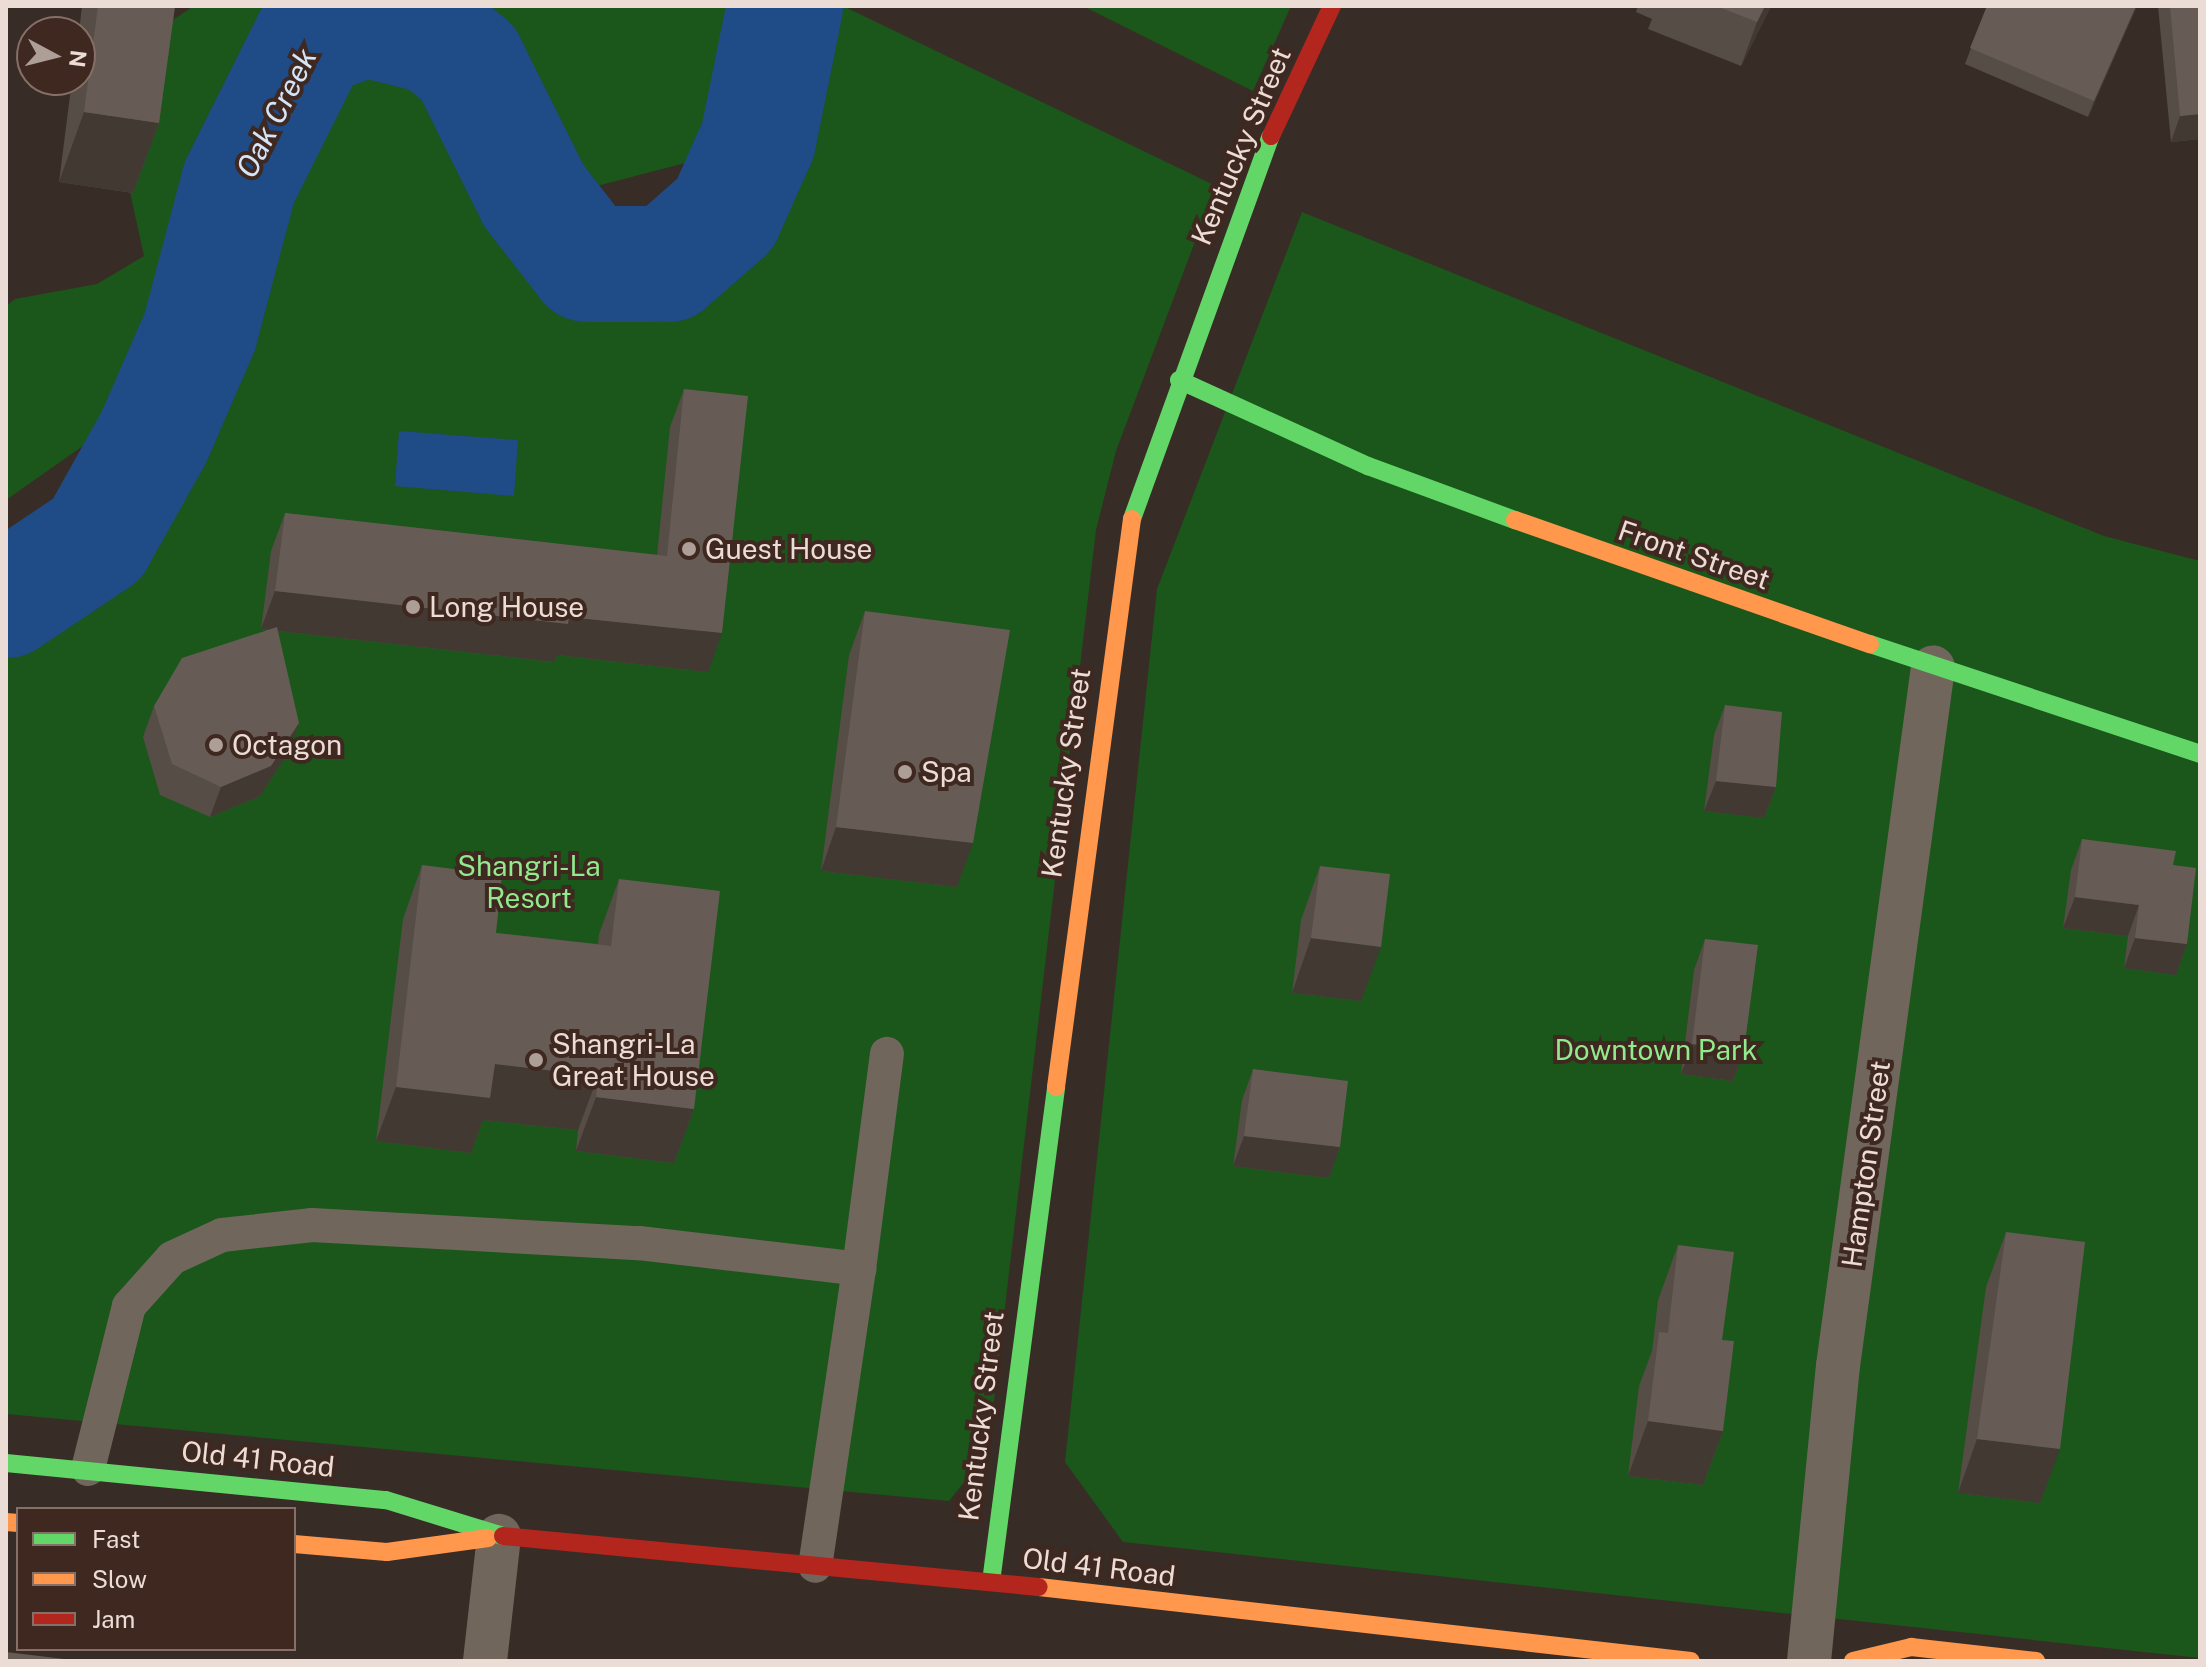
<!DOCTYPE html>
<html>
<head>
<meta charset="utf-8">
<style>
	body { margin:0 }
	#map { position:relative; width:2206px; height:1667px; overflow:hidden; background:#382c26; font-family:"Public Sans",sans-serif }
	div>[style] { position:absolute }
	.green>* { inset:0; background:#1b561b }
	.water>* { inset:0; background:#1f4b87 }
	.river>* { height:116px; margin:-58px; padding:0 58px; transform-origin:58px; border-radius:58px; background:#1f4b87 }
	.lane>* { height:34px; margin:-17px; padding:0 17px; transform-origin:17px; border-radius:17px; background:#70665c }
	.street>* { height:44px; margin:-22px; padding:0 22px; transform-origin:22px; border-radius:22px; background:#70665c }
	.fast>* { height:18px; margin:-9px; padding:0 9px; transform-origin:9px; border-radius:9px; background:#63d668 }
	.slow>* { height:18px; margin:-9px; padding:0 9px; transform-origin:9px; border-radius:9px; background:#ff974d }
	.jam>* { height:18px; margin:-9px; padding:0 9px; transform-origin:9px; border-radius:9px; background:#b3261e }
	.wall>* { inset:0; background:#554d46 }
	.shaded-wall>* { inset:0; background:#433933 }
	.building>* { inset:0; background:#665c55 }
	.dots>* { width:22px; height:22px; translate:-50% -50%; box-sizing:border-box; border:4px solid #3f281f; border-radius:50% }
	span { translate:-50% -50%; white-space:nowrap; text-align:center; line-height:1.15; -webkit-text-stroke:8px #3f281f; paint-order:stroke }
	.street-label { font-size:28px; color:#ecdcd6 }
	.poi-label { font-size:28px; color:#ecdcd6 }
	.left { translate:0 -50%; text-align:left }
	.park-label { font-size:28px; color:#91ea8d }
	.water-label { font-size:30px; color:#d6e4f7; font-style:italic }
	.frame { position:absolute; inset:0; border:8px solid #ecdcd6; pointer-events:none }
	.legend { position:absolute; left:16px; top:1507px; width:280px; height:144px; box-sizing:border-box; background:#3f281f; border:2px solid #847068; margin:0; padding:10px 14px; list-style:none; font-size:24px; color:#ecdcd6 }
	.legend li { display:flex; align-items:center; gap:16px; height:40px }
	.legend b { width:40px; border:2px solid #847068 }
	.north { position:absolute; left:16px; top:16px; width:80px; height:80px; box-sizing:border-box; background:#3f281f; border:2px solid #847068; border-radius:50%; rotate:97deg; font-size:22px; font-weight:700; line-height:32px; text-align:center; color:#ecdcd6 }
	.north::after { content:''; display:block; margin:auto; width:28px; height:36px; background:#ad9e98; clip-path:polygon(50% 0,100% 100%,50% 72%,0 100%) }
</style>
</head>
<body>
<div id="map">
	<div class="green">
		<i style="clip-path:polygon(194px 6px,335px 6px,279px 66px,229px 152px,218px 262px,204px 316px,121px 392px,100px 434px,6px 500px,6px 306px,15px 299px,97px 284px,144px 256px,124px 165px,144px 39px)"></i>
		<i style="clip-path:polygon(374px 6px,761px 6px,749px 75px,712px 156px,593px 187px,546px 169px,518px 95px,476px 30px)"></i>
		<i style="clip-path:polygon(801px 6px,843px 6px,1216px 186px,1116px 451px,1096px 530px,988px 1452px,949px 1501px,6px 1414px,6px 619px,126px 549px,230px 324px,258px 182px,325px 47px,374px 41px,426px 49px,449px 71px,514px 199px,576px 279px,679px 277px,738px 228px,776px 137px)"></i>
		<i style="clip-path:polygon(1083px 6px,1291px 6px,1253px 91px)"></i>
		<i style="clip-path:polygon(1302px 212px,2104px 536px,2200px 561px,2200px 1658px,1123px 1542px,1065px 1462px,1157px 589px)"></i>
	</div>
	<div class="water">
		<i style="clip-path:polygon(399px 431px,518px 440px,514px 496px,395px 486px)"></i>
	</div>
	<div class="river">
		<i style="left:6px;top:600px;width:110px;rotate:-33.8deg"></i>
		<i style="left:97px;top:539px;width:117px;rotate:-60.8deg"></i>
		<i style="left:154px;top:437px;width:116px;rotate:-66.5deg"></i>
		<i style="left:200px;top:331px;width:153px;rotate:-75.2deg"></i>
		<i style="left:239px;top:183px;width:161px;rotate:-63.4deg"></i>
		<i style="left:311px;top:39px;width:58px;rotate:-20.3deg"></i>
		<i style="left:365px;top:19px;width:72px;rotate:13.7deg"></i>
		<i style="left:435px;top:36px;width:43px;rotate:39.3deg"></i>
		<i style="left:468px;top:63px;width:148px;rotate:63.6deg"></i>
		<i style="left:534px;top:196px;width:86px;rotate:52.1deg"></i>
		<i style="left:587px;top:264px;width:81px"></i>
		<i style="left:668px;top:264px;width:76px;rotate:-41.3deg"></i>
		<i style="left:725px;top:214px;width:81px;rotate:-66deg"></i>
		<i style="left:758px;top:140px;width:137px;rotate:-78.6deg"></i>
	</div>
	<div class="lane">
		<i style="left:859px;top:1269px;width:217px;rotate:-82.6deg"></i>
		<i style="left:88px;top:1469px;width:168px;rotate:-75.9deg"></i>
		<i style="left:129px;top:1306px;width:64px;rotate:-48.1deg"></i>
		<i style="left:172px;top:1258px;width:55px;rotate:-24.7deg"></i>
		<i style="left:222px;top:1235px;width:91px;rotate:-6.3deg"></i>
		<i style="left:312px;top:1225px;width:327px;rotate:3.2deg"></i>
		<i style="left:639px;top:1243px;width:222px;rotate:6.7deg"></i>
		<i style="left:859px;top:1269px;width:300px;rotate:98.4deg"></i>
	</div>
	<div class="street">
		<i style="left:485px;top:1661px;width:126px;rotate:-83.6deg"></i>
		<i style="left:1809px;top:1661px;width:296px;rotate:-84.4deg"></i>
		<i style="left:1838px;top:1366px;width:705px;rotate:-82.26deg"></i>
	</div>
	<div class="fast">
		<i style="left:1179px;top:380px;width:208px;rotate:24.5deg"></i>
		<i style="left:1368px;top:466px;width:157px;rotate:20.2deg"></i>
		<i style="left:1132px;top:519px;width:407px;rotate:-70.1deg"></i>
		<i style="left:1870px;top:644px;width:348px;rotate:18.4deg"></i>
		<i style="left:6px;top:1463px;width:382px;rotate:5.6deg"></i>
		<i style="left:386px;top:1500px;width:122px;rotate:17.1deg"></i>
		<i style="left:991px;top:1582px;width:499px;rotate:-82.5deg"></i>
	</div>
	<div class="slow">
		<i style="left:1515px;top:520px;width:376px;rotate:19.3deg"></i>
		<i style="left:1056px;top:1087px;width:573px;rotate:-82.38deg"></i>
		<i style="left:6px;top:1522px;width:12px;rotate:5deg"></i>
		<i style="left:294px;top:1544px;width:93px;rotate:4.9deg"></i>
		<i style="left:387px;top:1552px;width:102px;rotate:-7.9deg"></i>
		<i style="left:1039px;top:1587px;width:656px;rotate:6.48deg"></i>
		<i style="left:1853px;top:1661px;width:60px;rotate:-13.6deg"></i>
		<i style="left:1911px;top:1647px;width:126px;rotate:6.4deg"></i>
	</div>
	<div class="jam">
		<i style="left:1271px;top:136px;width:144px;rotate:-64.9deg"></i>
		<i style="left:503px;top:1536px;width:538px;rotate:5.44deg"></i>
	</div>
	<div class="wall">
		<i style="clip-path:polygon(82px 6px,175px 6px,159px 123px,133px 193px,59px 182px,72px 80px,80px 80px,80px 32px,79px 32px)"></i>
		<i style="clip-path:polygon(1638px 6px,1771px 6px,1741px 66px,1648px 29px,1652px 19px,1636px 12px)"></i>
		<i style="clip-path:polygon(1987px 6px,2137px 6px,2088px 117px,1965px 64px)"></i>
		<i style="clip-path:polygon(2158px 6px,2200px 6px,2200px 139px,2171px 142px)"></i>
		<i style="clip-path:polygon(684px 389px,708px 672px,557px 655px,554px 662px,278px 631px,288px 753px,260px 796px,210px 817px,160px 795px,143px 737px,154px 706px,267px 630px,261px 629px,271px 551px,285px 513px,657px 555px,670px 427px)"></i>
		<i style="clip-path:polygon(865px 611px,957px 887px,821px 871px,849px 655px)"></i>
		<i style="clip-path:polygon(1725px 705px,1776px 787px,1764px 818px,1704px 811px,1714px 735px)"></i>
		<i style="clip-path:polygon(2082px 839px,2173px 865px,2187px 944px,2176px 975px,2124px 968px,2128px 936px,2063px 928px,2071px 870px)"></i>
		<i style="clip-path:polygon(422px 865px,496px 933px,598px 944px,599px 934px,619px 879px,694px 1109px,674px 1163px,576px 1151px,578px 1130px,483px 1120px,471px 1153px,376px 1141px,403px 919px)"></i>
		<i style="clip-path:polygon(1320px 866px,1361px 1001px,1292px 993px,1301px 920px)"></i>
		<i style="clip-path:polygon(1705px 939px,1744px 1050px,1733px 1081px,1681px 1074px,1694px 970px)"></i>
		<i style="clip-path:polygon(1253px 1069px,1340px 1147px,1329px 1178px,1233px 1166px,1242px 1100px)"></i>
		<i style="clip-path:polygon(2006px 1232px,2040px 1503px,1958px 1493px,1986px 1287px)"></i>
		<i style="clip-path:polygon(1678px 1245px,1722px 1340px,1723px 1431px,1703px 1485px,1628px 1476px,1639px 1386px,1652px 1351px,1658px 1300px)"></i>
	</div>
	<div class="shaded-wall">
		<i style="clip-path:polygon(1765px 6px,1771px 6px,1741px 66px,1757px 22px)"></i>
		<i style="clip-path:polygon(2136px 6px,2137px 6px,2088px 117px,2094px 101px)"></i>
		<i style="clip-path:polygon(84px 112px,159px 123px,133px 193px,59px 182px)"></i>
		<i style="clip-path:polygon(2200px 114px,2200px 139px,2171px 142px,2180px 116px)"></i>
		<i style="clip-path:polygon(275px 591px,569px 617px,722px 633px,708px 672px,557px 655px,554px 662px,261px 629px)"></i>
		<i style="clip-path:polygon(299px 723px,288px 753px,260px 796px,210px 817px,221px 787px)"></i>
		<i style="clip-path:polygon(1716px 781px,1776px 787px,1764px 818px,1704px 811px)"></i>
		<i style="clip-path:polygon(836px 827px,973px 843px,957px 887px,821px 871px)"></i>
		<i style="clip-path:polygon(2075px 897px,2139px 905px,2128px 936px,2063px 928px)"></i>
		<i style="clip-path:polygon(1311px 938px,1381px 947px,1361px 1001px,1292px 993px)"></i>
		<i style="clip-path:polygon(2135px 938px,2187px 944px,2176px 975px,2124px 968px)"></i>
		<i style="clip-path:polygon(1692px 1044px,1744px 1050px,1733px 1081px,1681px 1074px)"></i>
		<i style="clip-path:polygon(495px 1064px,598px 1076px,578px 1130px,483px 1120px,471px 1153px,376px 1141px,396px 1087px)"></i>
		<i style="clip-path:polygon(596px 1097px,694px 1109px,674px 1163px,576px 1151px)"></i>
		<i style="clip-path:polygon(1244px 1136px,1340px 1147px,1329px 1178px,1233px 1166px)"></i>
		<i style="clip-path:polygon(1648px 1421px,1723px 1431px,1703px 1485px,1628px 1476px)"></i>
		<i style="clip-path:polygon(1977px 1439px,2060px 1449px,2040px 1503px,1958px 1493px)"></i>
	</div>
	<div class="building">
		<i style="clip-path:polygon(98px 6px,175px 6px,159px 123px,84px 112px)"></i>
		<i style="clip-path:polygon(1716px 6px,1765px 6px,1757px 22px)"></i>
		<i style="clip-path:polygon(1987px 6px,2136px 6px,2094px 101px,1970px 48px)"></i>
		<i style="clip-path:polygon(2170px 6px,2200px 6px,2200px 114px,2180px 116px)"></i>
		<i style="clip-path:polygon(684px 389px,748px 396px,722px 633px,569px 617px,568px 624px,275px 591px,285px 513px,667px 556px)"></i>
		<i style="clip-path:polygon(865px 611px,1010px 630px,973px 843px,836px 827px)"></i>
		<i style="clip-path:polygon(277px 627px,299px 723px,271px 766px,221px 787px,172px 764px,154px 706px,182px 658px)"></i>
		<i style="clip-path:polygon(1725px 705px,1782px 712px,1776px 787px,1716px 781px)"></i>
		<i style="clip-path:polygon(2082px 839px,2176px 851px,2173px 865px,2196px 868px,2187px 944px,2135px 938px,2139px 905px,2075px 897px)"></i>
		<i style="clip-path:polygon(422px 865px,502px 875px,496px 933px,611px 946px,619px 879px,720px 891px,694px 1109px,596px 1097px,598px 1076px,495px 1064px,490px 1098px,396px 1087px)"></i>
		<i style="clip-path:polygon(1320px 866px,1390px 874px,1381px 947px,1311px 938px)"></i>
		<i style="clip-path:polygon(1705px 939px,1758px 945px,1744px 1050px,1692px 1044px)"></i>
		<i style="clip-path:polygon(1253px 1069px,1348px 1081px,1340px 1147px,1244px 1136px)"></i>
		<i style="clip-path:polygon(2006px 1232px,2085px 1242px,2060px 1449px,1977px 1439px)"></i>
		<i style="clip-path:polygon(1678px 1245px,1734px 1252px,1722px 1340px,1734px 1341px,1723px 1431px,1648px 1421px,1659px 1332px,1668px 1333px)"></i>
		<i style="clip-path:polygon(6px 1652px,81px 1661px,6px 1661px)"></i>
	</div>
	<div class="dots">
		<i style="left:689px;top:549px;background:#ad9e98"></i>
		<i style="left:413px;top:607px;background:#ad9e98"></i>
		<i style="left:216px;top:745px;background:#ad9e98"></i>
		<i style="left:905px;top:772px;background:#ad9e98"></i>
		<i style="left:536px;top:1060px;background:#ad9e98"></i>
	</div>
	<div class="street-label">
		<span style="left:1241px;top:146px;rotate:-67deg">Kentucky Street</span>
		<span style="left:1694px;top:555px;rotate:19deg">Front Street</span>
		<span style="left:1066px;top:773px;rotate:-82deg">Kentucky Street</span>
		<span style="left:1866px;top:1164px;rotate:-82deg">Hampton Street</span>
		<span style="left:981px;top:1416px;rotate:-83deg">Kentucky Street</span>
		<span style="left:258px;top:1459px;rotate:6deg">Old 41 Road</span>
		<span style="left:1099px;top:1567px;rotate:7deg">Old 41 Road</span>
	</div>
	<div class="poi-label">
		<span class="left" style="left:705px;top:549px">Guest House</span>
		<span class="left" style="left:429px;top:607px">Long House</span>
		<span class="left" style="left:232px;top:745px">Octagon</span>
		<span class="left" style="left:921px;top:772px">Spa</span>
		<span class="left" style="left:552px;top:1060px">Shangri-La<br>Great House</span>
	</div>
	<div class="park-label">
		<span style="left:529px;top:882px">Shangri-La<br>Resort</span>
		<span style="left:1656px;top:1050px">Downtown Park</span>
	</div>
	<div class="water-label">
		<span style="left:276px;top:113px;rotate:-63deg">Oak Creek</span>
	</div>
	<div class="frame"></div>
	<ul class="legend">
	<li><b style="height:10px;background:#63d668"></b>Fast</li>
	<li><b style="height:10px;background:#ff974d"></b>Slow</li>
	<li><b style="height:10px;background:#b3261e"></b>Jam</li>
	</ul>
	<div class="north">N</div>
</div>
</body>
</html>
